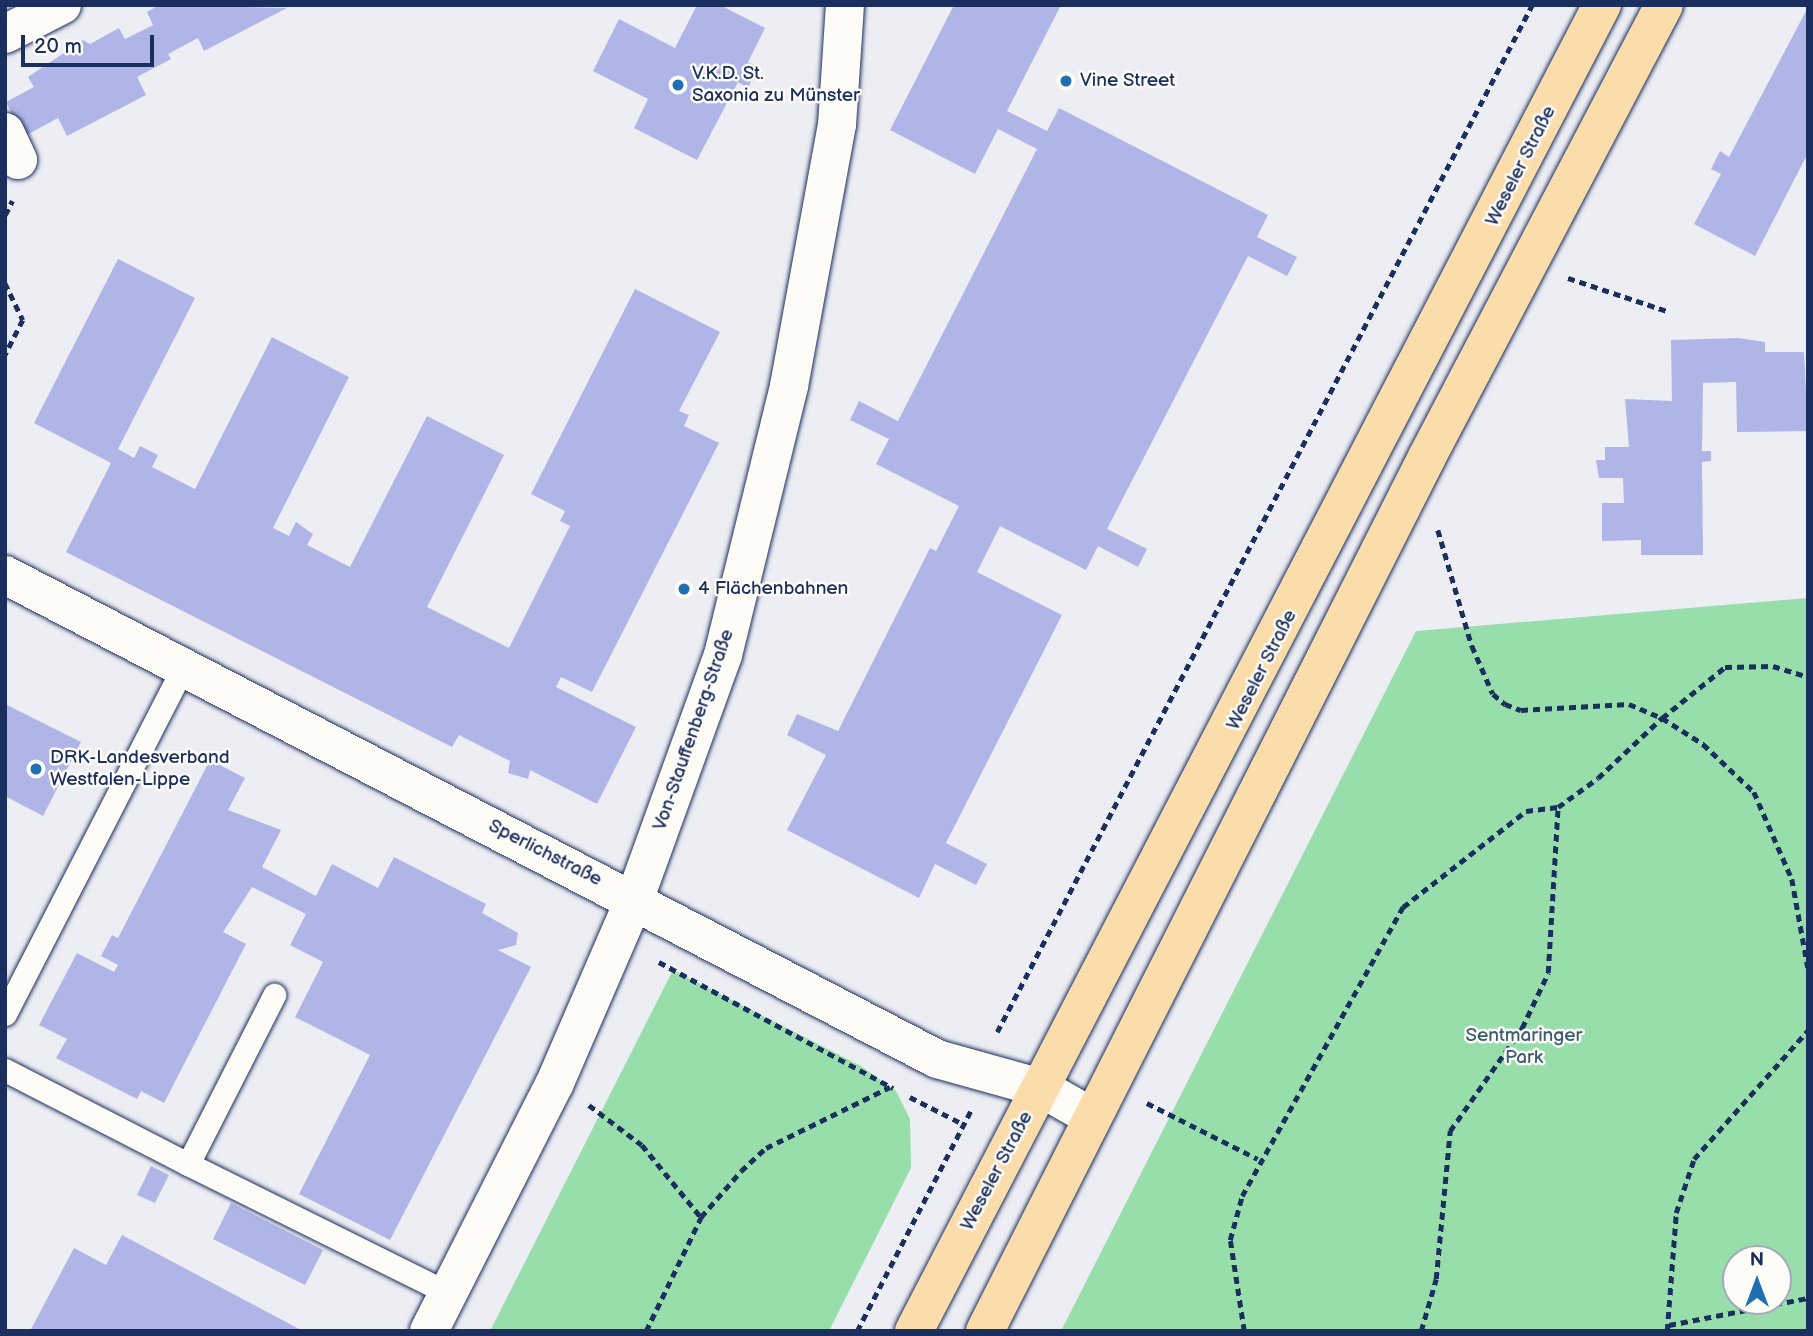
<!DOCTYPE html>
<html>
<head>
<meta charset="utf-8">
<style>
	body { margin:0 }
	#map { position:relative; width:1813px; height:1336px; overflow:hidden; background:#edeef4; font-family:"Balsamiq Sans",sans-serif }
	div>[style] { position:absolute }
	.green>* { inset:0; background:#98deab }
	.building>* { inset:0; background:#afb6e7 }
	.path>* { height:4.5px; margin-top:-2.25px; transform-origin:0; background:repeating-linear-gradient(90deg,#1b2f5e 0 7px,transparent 0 12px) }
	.roads { filter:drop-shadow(0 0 2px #1b2f5e) drop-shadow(0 0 2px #1b2f5e) }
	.lane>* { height:23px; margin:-11.5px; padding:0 11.5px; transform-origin:11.5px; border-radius:11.5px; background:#fdfcf7 }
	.street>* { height:38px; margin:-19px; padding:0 19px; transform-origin:19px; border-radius:19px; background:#fdfcf7 }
	.primary>* { height:38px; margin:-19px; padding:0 19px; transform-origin:19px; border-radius:19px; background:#fbddab }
	.dots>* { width:19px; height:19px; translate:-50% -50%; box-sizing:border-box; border:4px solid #fdfcf7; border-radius:50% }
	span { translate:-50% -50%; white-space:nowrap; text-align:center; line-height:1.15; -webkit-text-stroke:5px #fdfcf7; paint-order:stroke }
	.poi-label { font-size:19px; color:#1b2f5e }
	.left { translate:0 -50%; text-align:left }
	.street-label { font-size:19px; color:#1b2f5e }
	.park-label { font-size:19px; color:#3a5b71 }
	.frame { position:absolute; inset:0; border:7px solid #1b2f5e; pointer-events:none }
	.north { position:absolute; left:1722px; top:1245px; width:70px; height:70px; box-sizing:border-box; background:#fdfcf7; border:2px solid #a3aaba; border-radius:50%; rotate:0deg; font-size:19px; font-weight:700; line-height:28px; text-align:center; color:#1b2f5e }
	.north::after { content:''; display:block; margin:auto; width:24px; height:32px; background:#1f6fb2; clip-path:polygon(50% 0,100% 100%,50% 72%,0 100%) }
	.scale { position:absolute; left:21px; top:35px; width:133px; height:32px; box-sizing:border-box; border:4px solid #1b2f5e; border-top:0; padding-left:9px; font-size:21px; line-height:24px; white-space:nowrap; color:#1b2f5e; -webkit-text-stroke:5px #fdfcf7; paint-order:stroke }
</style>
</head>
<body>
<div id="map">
	<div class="green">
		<i style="clip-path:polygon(evenodd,1808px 598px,1808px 1331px,1061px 1331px,1416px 631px,1808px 598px,1736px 1259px,1778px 1259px,1778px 1301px,1736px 1301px,1736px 1259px)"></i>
		<i style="clip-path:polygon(673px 970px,861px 1066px,896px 1091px,910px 1119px,911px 1168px,829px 1331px,490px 1331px)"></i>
	</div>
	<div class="building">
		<i style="clip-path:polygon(159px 5px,287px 8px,204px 51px,198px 38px,168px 54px,171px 59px,137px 77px,146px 95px,67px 136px,58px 118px,23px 137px,6px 102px,34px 87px,28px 77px,83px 40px,90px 44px,119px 28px,125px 39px,153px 25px,147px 12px)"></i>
		<i style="clip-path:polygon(697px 5px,720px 5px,765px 28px,748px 62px,758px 67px,748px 88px,738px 82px,697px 160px,634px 128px,648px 99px,593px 71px,619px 19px,675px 48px)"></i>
		<i style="clip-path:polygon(954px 5px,1061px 5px,1007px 111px,1047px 131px,1059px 108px,1268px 215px,1257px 237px,1297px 257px,1287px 276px,1248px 256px,1107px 529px,1147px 549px,1138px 567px,1098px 546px,1086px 570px,1000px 526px,977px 572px,1062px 615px,946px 843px,987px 864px,976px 885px,935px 864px,919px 898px,787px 830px,826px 755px,787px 735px,797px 714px,838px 731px,930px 548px,936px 551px,959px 506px,876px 464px,889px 439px,850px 420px,859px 401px,898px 421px,1037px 149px,998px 129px,975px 174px,890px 130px)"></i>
		<i style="clip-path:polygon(1806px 11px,1808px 153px,1755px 256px,1694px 224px,1721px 174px,1711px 169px,1720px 151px,1729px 157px)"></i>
		<i style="clip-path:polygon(118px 259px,195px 298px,118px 449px,134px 458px,140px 446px,158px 455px,152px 467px,195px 489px,272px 337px,349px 377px,273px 528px,289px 536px,296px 522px,313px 534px,307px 545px,350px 567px,427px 416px,504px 455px,427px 607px,509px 648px,570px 526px,560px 521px,565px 511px,531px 494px,635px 289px,720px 332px,679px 411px,689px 415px,684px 426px,719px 443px,592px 692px,561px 677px,556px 687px,636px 727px,597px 804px,530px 770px,528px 779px,508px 773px,510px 761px,459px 735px,452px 747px,66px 552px,111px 463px,34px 423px)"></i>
		<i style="clip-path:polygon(1738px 338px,1765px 342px,1765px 352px,1804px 352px,1808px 431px,1737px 432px,1736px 382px,1703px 383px,1702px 451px,1711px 451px,1711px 461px,1702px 462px,1703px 555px,1641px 555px,1641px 540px,1602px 541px,1602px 503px,1624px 503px,1623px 478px,1599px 478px,1596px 460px,1605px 460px,1605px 447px,1629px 447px,1625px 399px,1672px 401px,1671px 340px)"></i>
		<i style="clip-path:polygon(5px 704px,81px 742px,43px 816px,5px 796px)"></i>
		<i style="clip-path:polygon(210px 760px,245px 778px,228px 810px,281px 830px,262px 867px,316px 896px,332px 864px,378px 888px,394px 857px,486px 904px,482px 913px,518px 933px,516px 945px,498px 950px,531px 967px,390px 1240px,299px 1194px,370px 1055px,295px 1017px,323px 962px,290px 945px,306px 914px,252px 887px,223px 932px,246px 944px,164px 1103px,141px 1091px,137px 1099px,56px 1058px,67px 1039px,39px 1025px,77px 953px,114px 972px,118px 965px,101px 956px,112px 935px,118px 938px)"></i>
		<i style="clip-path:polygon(151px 1166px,169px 1175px,155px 1203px,137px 1195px)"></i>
		<i style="clip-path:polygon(231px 1203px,323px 1250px,305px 1285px,213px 1239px)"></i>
		<i style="clip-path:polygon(122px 1235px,303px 1331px,30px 1331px,74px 1248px,106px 1265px)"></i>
	</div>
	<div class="path">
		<i style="left:5px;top:215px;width:16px;rotate:-63deg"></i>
		<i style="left:1568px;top:278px;width:104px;rotate:18.4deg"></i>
		<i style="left:5px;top:283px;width:41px;rotate:64.1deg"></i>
		<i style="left:23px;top:320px;width:39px;rotate:117deg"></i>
		<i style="left:1438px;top:530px;width:121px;rotate:73.7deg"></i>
		<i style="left:1472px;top:646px;width:52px;rotate:66.4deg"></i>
		<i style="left:1493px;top:694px;width:16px;rotate:40deg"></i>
		<i style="left:1505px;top:704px;width:17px;rotate:21deg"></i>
		<i style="left:1521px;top:710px;width:108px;rotate:-3.2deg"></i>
		<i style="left:1629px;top:704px;width:36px;rotate:23deg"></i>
		<i style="left:1662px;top:718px;width:81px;rotate:-39deg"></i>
		<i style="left:1725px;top:667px;width:48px;rotate:-1.2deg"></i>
		<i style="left:1773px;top:666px;width:37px;rotate:17deg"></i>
		<i style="left:659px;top:962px;width:266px;rotate:28.3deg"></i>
		<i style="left:997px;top:1032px;width:1158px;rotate:-62.48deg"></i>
		<i style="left:910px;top:1097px;width:62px;rotate:27deg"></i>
		<i style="left:1147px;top:1103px;width:124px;rotate:26.8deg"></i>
		<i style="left:589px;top:1105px;width:66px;rotate:37deg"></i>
		<i style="left:642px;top:1145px;width:93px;rotate:50.7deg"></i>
		<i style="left:1669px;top:1325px;width:142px;rotate:-11deg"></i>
		<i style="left:646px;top:1331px;width:127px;rotate:-64.2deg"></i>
		<i style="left:701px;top:1217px;width:61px;rotate:-49deg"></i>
		<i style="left:741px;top:1171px;width:34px;rotate:-43deg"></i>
		<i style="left:766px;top:1148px;width:138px;rotate:-26.2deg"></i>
		<i style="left:857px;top:1331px;width:249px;rotate:-62.7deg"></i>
		<i style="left:1244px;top:1331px;width:92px;rotate:-98.7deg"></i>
		<i style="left:1230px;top:1240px;width:46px;rotate:-74.7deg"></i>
		<i style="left:1242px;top:1196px;width:331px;rotate:-60.9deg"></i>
		<i style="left:1403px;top:907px;width:156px;rotate:-38deg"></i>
		<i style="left:1526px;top:811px;width:32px;rotate:-7deg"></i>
		<i style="left:1558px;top:807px;width:49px;rotate:-35.9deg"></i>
		<i style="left:1598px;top:778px;width:88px;rotate:-43.2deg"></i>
		<i style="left:1662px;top:718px;width:49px;rotate:32.4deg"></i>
		<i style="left:1703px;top:744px;width:70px;rotate:43.3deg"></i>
		<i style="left:1754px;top:792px;width:95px;rotate:66.4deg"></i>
		<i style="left:1792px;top:879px;width:90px;rotate:79.8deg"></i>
		<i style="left:1421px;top:1331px;width:54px;rotate:-73.9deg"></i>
		<i style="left:1436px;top:1279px;width:149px;rotate:-84.6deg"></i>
		<i style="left:1450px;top:1131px;width:126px;rotate:-55deg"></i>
		<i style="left:1522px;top:1028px;width:61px;rotate:-64.7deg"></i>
		<i style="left:1548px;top:973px;width:166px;rotate:-86.6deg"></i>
		<i style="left:1667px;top:1331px;width:118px;rotate:-85.6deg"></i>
		<i style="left:1676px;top:1213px;width:57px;rotate:-71.6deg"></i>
		<i style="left:1694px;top:1159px;width:172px;rotate:-48.5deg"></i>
	</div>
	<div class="roads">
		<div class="lane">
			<i style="left:5px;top:1014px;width:387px;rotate:-62.8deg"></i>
			<i style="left:5px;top:1070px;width:206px;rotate:27.2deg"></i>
			<i style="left:188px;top:1164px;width:190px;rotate:-63deg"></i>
			<i style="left:188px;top:1164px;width:290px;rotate:26.4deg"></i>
		</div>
		<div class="street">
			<i style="left:5px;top:34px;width:64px;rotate:-27deg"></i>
			<i style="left:5px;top:132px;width:31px;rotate:65deg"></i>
			<i style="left:5px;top:575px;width:1050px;rotate:27.44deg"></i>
			<i style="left:937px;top:1059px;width:108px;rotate:15.6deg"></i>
			<i style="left:1041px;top:1088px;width:56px;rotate:29.7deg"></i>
			<i style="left:429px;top:1331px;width:276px;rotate:-63.1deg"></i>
			<i style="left:554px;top:1085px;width:204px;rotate:-66.6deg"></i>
			<i style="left:635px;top:898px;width:258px;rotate:-70.1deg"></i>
			<i style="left:723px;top:655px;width:277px;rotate:-76.2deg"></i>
			<i style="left:789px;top:386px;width:265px;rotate:-79.6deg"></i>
			<i style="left:837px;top:125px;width:120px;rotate:-86.2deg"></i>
		</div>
		<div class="primary">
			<i style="left:914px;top:1331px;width:1494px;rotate:-62.58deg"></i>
			<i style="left:985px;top:1331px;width:979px;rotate:-63.17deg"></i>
			<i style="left:1427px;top:457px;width:510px;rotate:-62.33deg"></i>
		</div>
	</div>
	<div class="dots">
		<i style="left:1066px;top:81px;background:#1f6fb2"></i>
		<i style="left:678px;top:85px;background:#1f6fb2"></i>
		<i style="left:684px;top:589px;background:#1f6fb2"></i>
		<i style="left:36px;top:769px;background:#1f6fb2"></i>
	</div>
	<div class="poi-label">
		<span class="left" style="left:692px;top:85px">V.K.D. St.<br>Saxonia zu Münster</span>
		<span class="left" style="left:1080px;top:81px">Vine Street</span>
		<span class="left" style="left:698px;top:589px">4 Flächenbahnen</span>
		<span class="left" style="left:50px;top:769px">DRK-Landesverband<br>Westfalen-Lippe</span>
	</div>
	<div class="street-label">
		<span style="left:1521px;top:166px;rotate:-63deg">Weseler Straße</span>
		<span style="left:1262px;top:670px;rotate:-63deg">Weseler Straße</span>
		<span style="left:694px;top:730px;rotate:-71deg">Von-Stauffenberg-Straße</span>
		<span style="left:545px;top:853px;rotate:27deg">Sperlichstraße</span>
		<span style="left:997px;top:1171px;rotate:-62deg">Weseler Straße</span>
	</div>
	<div class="park-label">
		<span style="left:1524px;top:1047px">Sentmaringer<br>Park</span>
	</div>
	<div class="frame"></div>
	<div class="north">N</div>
	<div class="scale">20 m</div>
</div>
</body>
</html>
